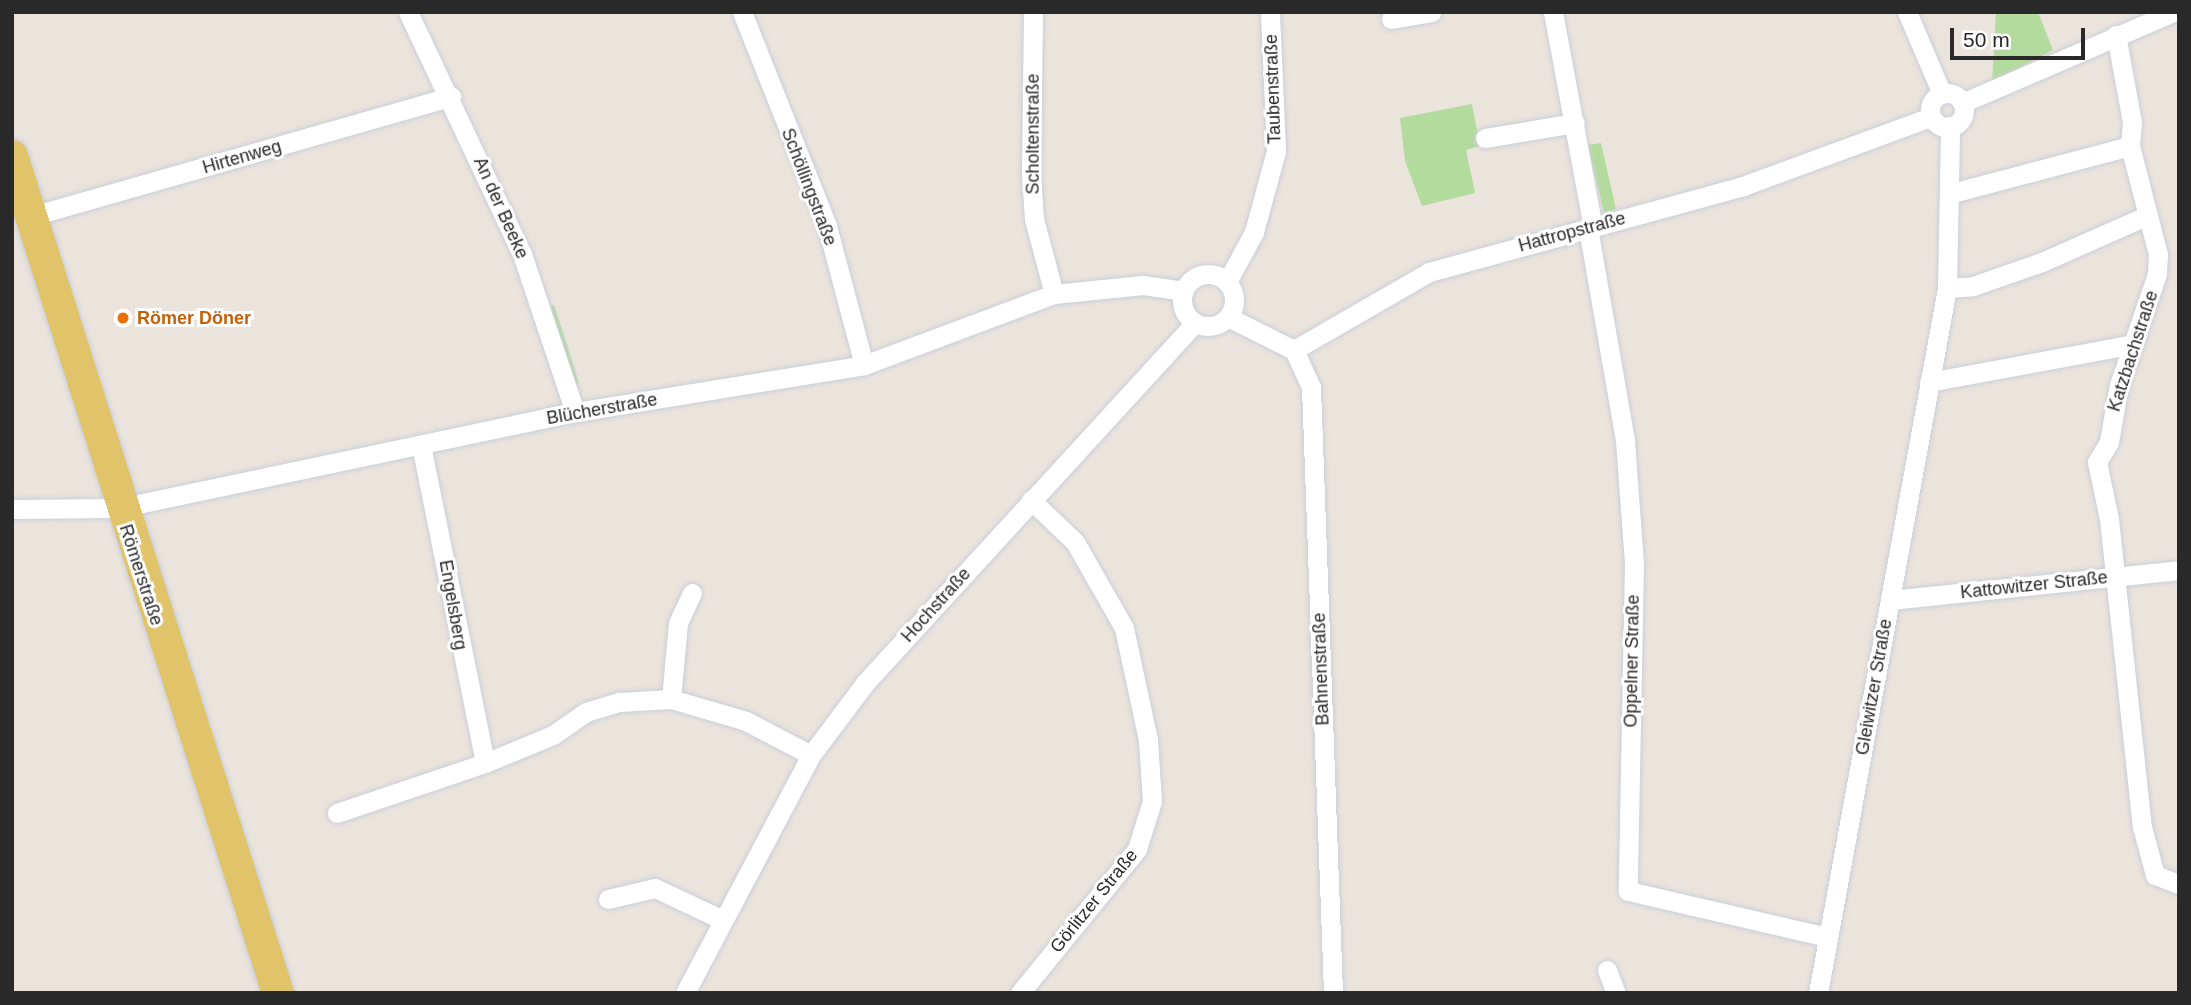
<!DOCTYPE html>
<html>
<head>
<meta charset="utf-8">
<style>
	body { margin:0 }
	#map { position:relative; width:2191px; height:1005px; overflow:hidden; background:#eae4dc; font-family:Helvetica,sans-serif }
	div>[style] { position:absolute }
	.green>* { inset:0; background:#b4db9e }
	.roads { filter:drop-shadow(0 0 2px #cbced9) drop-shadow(0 0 2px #cbced9) }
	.street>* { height:19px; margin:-9.5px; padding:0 9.5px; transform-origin:9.5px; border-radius:9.5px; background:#fff }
	.street>.ring { margin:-9.5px; padding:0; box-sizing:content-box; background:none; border:19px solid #fff; border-radius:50% }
	.primary>* { height:32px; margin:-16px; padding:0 16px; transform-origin:16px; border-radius:16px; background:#e1c36a }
	.dots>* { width:19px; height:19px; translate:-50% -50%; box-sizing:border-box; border:4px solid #fff; border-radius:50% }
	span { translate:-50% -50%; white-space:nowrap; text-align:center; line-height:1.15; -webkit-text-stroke:6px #fff; paint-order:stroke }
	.street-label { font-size:18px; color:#292929 }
	.food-label { font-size:18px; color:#c56008; font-weight:700 }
	.left { translate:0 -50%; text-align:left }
	.frame { position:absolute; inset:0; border:14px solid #292929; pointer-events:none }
	.scale { position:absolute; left:1950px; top:28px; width:135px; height:32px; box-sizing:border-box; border:4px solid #292929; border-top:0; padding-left:9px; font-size:21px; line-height:24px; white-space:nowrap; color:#292929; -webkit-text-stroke:5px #fff; paint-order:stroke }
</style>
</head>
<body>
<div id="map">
	<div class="green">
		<i style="clip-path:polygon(1996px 12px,2038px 12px,2053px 50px,1992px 82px)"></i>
		<i style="clip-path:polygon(1472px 104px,1480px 146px,1466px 150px,1475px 193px,1422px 206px,1405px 161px,1400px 118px)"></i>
		<i style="clip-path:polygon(1601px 143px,1616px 209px,1604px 213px,1588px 145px)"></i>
		<i style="clip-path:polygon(554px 305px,579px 383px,573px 385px,548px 306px)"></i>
	</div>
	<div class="roads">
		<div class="street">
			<i style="left:408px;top:12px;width:268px;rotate:64.8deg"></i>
			<i style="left:522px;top:254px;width:167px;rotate:71.5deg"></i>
			<i style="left:742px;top:12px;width:230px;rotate:68.3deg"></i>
			<i style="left:827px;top:226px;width:144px;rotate:75.1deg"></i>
			<i style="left:1033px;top:12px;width:162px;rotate:90.7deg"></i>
			<i style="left:1031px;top:174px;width:45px;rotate:86.2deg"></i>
			<i style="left:1034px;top:219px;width:78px;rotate:75.1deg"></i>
			<i style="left:1553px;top:12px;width:219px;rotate:79.5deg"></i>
			<i style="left:1907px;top:12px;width:89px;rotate:66.9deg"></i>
			<i style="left:1391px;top:19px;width:41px;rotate:-9.9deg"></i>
			<i style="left:2116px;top:35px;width:88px;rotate:79.6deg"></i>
			<i style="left:2132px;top:122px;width:24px;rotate:95deg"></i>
			<i style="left:2130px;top:146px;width:112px;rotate:75.5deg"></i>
			<i style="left:2158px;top:254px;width:20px;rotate:93deg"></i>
			<i style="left:2157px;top:274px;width:117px;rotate:108.9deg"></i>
			<i style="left:2119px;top:385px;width:58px;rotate:100deg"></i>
			<i style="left:2109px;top:442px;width:23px;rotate:121deg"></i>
			<i style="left:2097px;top:462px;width:58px;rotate:78.1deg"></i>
			<i style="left:2109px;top:519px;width:310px;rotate:83.9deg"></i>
			<i style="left:2142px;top:827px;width:50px;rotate:74.8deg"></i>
			<i style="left:2155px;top:875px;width:26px;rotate:21deg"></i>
			<i class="ring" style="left:1930px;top:93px;width:15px;height:15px"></i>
			<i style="left:1962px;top:103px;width:230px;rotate:-23.3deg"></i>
			<i style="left:1485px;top:138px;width:91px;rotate:-9.5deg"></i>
			<i style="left:1952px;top:193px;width:184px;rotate:-14.8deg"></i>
			<i style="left:32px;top:216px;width:436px;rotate:-15.9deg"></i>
			<i style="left:1588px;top:228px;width:216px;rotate:80.1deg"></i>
			<i style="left:1625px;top:441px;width:123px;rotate:85.8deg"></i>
			<i style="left:1634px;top:564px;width:327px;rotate:91.1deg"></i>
			<i style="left:1628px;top:891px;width:205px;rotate:13deg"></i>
			<i class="ring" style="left:1182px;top:274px;width:33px;height:33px"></i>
			<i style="left:1227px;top:282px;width:57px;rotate:-61.6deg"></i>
			<i style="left:1254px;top:232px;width:84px;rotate:-74.8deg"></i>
			<i style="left:1276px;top:151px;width:139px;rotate:-92.5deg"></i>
			<i style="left:1947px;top:288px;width:26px;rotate:-4deg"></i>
			<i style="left:1973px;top:286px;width:73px;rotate:-19.2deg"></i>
			<i style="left:2042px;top:262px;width:114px;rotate:-23.9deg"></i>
			<i style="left:1228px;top:317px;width:74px;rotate:26.6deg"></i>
			<i style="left:1294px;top:350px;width:156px;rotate:-30deg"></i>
			<i style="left:1429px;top:272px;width:326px;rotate:-15.3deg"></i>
			<i style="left:1743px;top:186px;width:200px;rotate:-20.2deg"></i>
			<i style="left:1294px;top:350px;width:41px;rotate:65.3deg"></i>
			<i style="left:1311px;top:387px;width:606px;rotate:87.92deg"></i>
			<i style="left:1929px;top:382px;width:208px;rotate:-10.5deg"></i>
			<i style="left:421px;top:445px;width:324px;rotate:78.6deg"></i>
			<i style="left:485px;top:763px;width:74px;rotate:-22.4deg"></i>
			<i style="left:553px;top:735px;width:40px;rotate:-34.9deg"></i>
			<i style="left:586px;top:712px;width:34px;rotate:-17deg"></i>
			<i style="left:619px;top:702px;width:52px;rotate:-3.3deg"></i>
			<i style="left:671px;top:699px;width:78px;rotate:16.3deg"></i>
			<i style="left:746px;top:721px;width:73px;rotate:27.6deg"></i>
			<i style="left:12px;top:509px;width:107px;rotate:-0.5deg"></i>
			<i style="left:119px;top:508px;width:466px;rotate:-11.9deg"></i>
			<i style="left:575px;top:412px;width:293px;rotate:-9.2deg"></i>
			<i style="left:864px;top:365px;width:203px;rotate:-20.5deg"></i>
			<i style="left:1054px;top:294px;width:89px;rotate:-5.8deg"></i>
			<i style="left:1143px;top:285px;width:41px;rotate:8.3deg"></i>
			<i style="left:1890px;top:600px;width:291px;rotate:-5.9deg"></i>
			<i style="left:671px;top:699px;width:76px;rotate:-84.7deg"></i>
			<i style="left:678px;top:623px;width:33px;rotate:-65deg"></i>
			<i style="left:337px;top:813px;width:156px;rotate:-18.7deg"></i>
			<i style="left:608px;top:899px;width:48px;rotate:-13.2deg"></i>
			<i style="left:655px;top:888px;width:73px;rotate:25.2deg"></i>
			<i style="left:1607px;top:970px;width:25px;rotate:69deg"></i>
			<i style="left:685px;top:993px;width:269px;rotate:-62.1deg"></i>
			<i style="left:811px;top:755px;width:90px;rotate:-53.1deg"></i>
			<i style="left:865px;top:683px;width:488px;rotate:-47.5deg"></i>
			<i style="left:1020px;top:993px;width:186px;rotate:-50.9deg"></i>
			<i style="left:1137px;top:849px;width:50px;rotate:-72.6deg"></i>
			<i style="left:1152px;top:801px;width:61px;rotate:-93.8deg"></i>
			<i style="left:1148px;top:740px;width:115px;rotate:-102.1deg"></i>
			<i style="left:1124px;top:628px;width:99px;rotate:-119.7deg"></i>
			<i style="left:1075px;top:542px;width:61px;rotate:-136.3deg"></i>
			<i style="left:1818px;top:993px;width:717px;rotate:-79.63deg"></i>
			<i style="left:1947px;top:288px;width:162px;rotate:-88.9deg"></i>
		</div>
		<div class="primary">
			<i style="left:12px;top:156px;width:878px;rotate:72.37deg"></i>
		</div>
	</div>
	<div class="dots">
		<i style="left:123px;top:318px;background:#e8710a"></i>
	</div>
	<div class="street-label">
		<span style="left:1273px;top:89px;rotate:-92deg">Taubenstraße</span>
		<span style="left:1033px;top:134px;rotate:-90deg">Scholtenstraße</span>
		<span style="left:242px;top:157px;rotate:-16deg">Hirtenweg</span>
		<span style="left:809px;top:187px;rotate:69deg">Schöllingstraße</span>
		<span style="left:501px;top:208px;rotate:66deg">An der Beeke</span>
		<span style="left:1572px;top:232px;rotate:-15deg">Hattropstraße</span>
		<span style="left:2133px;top:351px;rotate:-72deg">Katzbachstraße</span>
		<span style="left:602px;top:409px;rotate:-10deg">Blücherstraße</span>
		<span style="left:141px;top:575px;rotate:72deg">Römerstraße</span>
		<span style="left:2034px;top:585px;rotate:-6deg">Kattowitzer Straße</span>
		<span style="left:453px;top:605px;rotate:80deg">Engelsberg</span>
		<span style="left:936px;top:605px;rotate:-48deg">Hochstraße</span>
		<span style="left:1632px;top:661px;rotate:-89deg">Oppelner Straße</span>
		<span style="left:1321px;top:669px;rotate:-92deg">Bahnenstraße</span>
		<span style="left:1874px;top:687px;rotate:-80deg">Gleiwitzer Straße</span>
		<span style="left:1094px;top:901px;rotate:-51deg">Görlitzer Straße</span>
	</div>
	<div class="food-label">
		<span class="left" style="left:137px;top:318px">Römer Döner</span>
	</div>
	<div class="frame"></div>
	<div class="scale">50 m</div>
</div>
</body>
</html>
